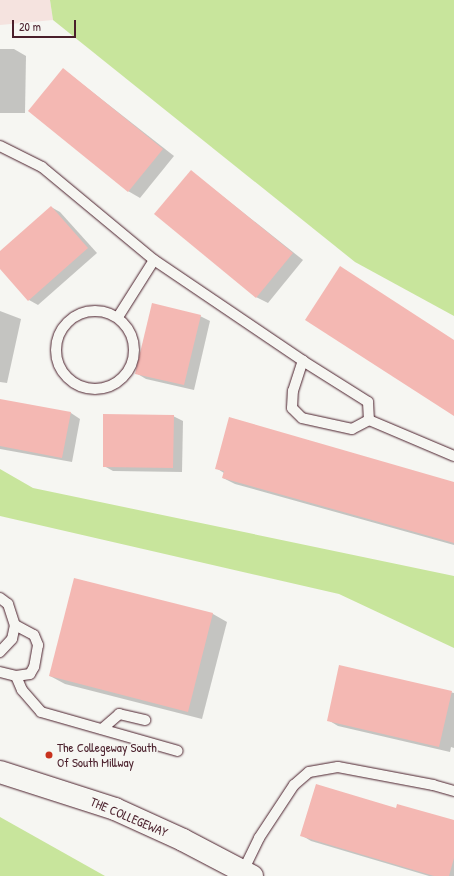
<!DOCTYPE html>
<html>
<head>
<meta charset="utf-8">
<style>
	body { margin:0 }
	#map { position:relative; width:454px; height:876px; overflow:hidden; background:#f6f6f2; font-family:"Patrick Hand",sans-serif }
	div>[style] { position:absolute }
	.built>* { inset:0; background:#f5e3df }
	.green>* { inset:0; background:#c8e59c }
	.shadow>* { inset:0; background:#0003 }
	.building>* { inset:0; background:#f4b8b3 }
	.roads { filter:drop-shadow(0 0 1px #4a1f2b) drop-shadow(0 0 1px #4a1f2b) }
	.lane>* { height:10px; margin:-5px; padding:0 5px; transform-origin:5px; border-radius:5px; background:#f6f6f2 }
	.lane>.ring { margin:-5px; padding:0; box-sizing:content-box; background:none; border:10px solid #f6f6f2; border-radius:50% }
	.secondary>* { height:22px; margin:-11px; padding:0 11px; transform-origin:11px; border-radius:11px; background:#f6f6f2 }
	.dots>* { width:11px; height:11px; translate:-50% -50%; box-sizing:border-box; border:2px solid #f6f6f2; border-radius:50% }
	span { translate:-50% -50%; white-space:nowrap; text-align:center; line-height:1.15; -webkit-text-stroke:3px #f6f6f2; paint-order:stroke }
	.poi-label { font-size:13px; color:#4a1f2b }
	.left { translate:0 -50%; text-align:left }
	.street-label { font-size:13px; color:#4a1f2b }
	.scale { position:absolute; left:12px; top:20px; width:64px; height:18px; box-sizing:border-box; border:2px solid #4a1f2b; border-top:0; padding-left:5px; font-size:12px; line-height:14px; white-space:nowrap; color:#4a1f2b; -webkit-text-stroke:3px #f6f6f2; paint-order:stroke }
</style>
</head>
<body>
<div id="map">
	<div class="built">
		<i style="clip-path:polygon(0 0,50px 0,53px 20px,0 25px)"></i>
	</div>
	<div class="green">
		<i style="clip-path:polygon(50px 0,454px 0,454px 316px,355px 262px,53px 20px)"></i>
		<i style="clip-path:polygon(0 469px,33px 488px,454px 576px,454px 648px,339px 594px,0 516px)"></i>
		<i style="clip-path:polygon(0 817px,105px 876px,0 876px)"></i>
	</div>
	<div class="shadow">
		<i style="clip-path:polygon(0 49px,14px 49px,26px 56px,25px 113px,0 113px)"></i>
		<i style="clip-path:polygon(63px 69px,174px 156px,140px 198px,128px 191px)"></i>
		<i style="clip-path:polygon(191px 171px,303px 260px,268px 303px,256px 297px)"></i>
		<i style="clip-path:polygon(51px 207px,60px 212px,97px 253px,38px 305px,29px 300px,0 267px,0 252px)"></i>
		<i style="clip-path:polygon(0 311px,21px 319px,7px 383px,0 382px)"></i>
		<i style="clip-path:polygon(200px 316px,210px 321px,194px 390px,146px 379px,136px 373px)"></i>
		<i style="clip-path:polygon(0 400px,71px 413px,80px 419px,72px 462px,0 449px)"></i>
		<i style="clip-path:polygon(173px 416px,183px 421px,182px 472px,113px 471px,104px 466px)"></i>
		<i style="clip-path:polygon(216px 468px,454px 483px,454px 545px,235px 484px,223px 478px,224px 473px)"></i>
		<i style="clip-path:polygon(75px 579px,213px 614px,227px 622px,202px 719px,65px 684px,50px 676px)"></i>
		<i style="clip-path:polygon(340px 666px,454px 693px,454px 748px,451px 747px,450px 752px,338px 726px,328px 720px)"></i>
		<i style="clip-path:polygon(397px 809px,454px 821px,454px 876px,429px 876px,311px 841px,301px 835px)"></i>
	</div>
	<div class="building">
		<i style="clip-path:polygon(63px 68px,163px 149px,128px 192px,28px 111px)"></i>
		<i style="clip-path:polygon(191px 170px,293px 253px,256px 298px,154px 214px)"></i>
		<i style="clip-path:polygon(51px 206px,88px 248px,28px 301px,0 269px,0 251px)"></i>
		<i style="clip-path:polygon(340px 266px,454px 340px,454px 416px,305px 320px)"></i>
		<i style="clip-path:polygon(152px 303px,201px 315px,184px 385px,135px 374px)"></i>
		<i style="clip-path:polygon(0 399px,71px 412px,62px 458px,0 446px)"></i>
		<i style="clip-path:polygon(103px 414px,174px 415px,173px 468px,103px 467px)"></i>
		<i style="clip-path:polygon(229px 417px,454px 482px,454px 543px,222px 478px,224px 471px,215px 469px)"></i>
		<i style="clip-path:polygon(74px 578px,213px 613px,188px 712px,49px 676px)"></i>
		<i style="clip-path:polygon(339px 665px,452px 691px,439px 747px,327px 721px)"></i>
		<i style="clip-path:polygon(316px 784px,396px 808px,397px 804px,454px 820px,454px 858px,449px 876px,434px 876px,300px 836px)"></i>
	</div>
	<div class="roads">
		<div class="lane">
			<i style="left:0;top:146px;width:47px;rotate:26.6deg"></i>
			<i style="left:42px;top:167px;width:146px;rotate:39.7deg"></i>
			<i style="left:154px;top:260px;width:180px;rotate:34.1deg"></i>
			<i class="ring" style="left:56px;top:311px;width:68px;height:68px"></i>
			<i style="left:118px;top:317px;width:67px;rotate:-57.7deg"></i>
			<i style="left:303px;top:361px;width:77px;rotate:32.2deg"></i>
			<i style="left:368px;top:402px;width:18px;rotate:87deg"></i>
			<i style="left:369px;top:420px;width:19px;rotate:152deg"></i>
			<i style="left:352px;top:429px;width:51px;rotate:-167.6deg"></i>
			<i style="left:302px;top:418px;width:14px;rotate:-135deg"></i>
			<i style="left:292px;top:408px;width:17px;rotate:-87deg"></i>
			<i style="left:293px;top:391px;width:32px;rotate:-72deg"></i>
			<i style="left:369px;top:420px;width:92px;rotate:23deg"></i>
			<i style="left:0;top:598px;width:10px;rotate:37deg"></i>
			<i style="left:8px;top:604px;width:22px;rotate:72deg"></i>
			<i style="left:15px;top:625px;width:14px;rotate:102deg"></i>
			<i style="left:12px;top:639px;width:18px;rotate:133deg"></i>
			<i style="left:15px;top:625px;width:21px;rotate:28deg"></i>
			<i style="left:34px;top:635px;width:11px;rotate:68deg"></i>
			<i style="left:38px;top:645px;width:22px;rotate:100deg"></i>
			<i style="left:34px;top:667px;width:8px;rotate:120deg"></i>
			<i style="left:30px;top:674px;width:14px;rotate:172deg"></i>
			<i style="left:0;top:672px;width:16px;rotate:14deg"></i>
			<i style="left:16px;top:676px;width:15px;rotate:67deg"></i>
			<i style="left:22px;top:690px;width:29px;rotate:49deg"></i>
			<i style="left:41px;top:712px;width:142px;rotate:15.9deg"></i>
			<i style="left:102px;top:729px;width:23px;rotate:-41deg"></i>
			<i style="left:119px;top:714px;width:27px;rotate:13deg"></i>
			<i style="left:243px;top:871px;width:37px;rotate:-64deg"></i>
			<i style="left:259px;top:838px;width:64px;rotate:-56.6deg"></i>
			<i style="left:294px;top:785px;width:20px;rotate:-41deg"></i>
			<i style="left:309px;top:772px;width:29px;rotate:-10deg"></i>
			<i style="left:338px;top:767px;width:97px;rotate:10.7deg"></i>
			<i style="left:433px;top:785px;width:22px;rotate:16deg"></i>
		</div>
		<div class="secondary">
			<i style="left:0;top:772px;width:121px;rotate:17.8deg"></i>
			<i style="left:115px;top:809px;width:75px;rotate:24.5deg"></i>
			<i style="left:183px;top:840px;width:78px;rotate:27.6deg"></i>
		</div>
	</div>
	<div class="dots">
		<i style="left:49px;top:755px;background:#c8321e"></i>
	</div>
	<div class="poi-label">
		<span class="left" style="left:57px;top:755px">The Collegeway South<br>Of South Millway</span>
	</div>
	<div class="street-label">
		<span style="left:129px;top:817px;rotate:23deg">THE COLLEGEWAY</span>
	</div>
	<div class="scale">20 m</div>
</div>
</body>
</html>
